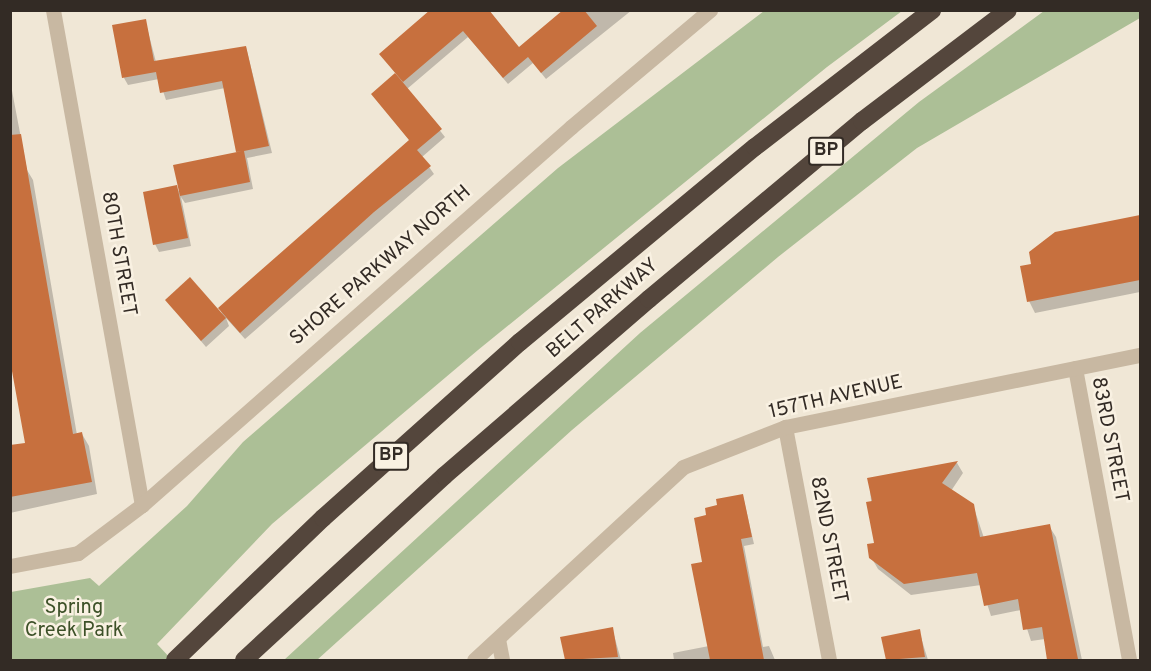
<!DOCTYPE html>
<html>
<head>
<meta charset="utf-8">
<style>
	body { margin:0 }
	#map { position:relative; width:1151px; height:671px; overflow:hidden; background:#f0e7d6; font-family:Overpass,sans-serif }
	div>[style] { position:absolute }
	.green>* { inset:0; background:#acbf96 }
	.shadow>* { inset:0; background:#0003 }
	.building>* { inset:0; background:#c7703e }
	.minor>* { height:15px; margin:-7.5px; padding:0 7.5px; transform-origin:7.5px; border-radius:7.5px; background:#c8b8a2 }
	.motorway>* { height:18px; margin:-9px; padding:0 9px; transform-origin:9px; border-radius:9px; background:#54463c }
	span { translate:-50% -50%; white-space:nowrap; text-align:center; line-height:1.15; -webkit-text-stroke:5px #f9f1e2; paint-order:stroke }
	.shield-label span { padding:2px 4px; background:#f9f1e2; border:2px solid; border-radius:4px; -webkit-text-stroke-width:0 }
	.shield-label { font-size:18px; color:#332b25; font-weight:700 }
	.street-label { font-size:20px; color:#332b25 }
	.park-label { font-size:20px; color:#3d5128 }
	.frame { position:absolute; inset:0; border:12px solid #332b25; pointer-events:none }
</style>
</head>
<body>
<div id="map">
	<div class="green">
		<i style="clip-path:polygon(764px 11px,902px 11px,827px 67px,478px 350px,272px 524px,157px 644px,172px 660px,11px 660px,11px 592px,90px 578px,99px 586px,187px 506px,243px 442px,558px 168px)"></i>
		<i style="clip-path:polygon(1044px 11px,1140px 11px,1140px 18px,917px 148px,778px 257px,572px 430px,317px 660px,284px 660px,640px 333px,919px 102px)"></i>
	</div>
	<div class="shadow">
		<i style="clip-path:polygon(436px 10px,519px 49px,567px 10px,632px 10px,546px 79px,533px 63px,508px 84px,468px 37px,407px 89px,445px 137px,422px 157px,434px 174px,245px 339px,226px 318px,229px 326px,206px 347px,166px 300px,223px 317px,220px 308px,410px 141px,373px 94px,396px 74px,381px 54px)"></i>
		<i style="clip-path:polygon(145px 20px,156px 62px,246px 47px,272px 153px,247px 158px,253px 189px,185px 203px,181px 197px,191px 246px,159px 252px,155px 244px,176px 187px,180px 193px,237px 153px,225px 88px,166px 100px,159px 79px,128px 85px,124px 78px)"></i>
		<i style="clip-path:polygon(10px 80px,27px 170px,33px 180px,77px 435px,82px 434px,89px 446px,97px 494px,10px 513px,10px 448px,26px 444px,10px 351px)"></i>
		<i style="clip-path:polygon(1140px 217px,1140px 292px,1035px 313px,1029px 301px,1033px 265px,1055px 234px)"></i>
		<i style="clip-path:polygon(957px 463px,963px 473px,951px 491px,973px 505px,984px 538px,1049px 526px,1056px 537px,1082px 660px,1048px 660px,1045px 639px,1031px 641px,1021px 610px,991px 616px,981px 585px,911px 595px,878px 569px,871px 557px,875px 544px,869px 479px)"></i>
		<i style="clip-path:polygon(743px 496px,754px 544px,744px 546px,763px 647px,769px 646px,775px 660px,674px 660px,673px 653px,709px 646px,704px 563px,708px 516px)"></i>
		<i style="clip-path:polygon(612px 628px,621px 660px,566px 660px,562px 638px)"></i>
		<i style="clip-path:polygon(919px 631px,928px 660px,887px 660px,883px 638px)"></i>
	</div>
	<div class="building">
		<i style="clip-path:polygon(430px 10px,489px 10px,519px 47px,563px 10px,584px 10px,597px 26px,541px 73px,528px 57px,503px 78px,463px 31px,403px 82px,379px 54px)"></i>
		<i style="clip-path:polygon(146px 19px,154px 61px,246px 46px,269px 146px,244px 151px,250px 182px,180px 196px,173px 165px,242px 151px,236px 152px,222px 81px,160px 93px,156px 72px,122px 78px,112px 25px)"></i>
		<i style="clip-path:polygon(395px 73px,442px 129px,417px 150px,431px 166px,374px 212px,240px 333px,218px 308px,409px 140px,371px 94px)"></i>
		<i style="clip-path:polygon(21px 134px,73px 434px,82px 432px,92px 482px,10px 497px,10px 445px,25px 443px,10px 360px,10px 135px)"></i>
		<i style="clip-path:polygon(177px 185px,188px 238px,153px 245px,143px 192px)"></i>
		<i style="clip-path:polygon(1140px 215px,1140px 280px,1027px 302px,1020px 266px,1031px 264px,1029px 252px,1055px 232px)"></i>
		<i style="clip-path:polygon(190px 277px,226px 318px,201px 341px,165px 300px)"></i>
		<i style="clip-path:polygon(958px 461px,942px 483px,974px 504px,980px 537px,1050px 524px,1078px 659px,1047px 660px,1042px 627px,1023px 630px,1018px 599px,984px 606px,977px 573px,904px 584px,869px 558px,867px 544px,874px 543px,866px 502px,872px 501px,867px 478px)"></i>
		<i style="clip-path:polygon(743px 494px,752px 537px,741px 539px,764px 660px,710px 660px,691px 564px,702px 562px,694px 518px,706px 515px,705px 508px,717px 505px,716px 499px)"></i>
		<i style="clip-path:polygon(613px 627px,618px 657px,565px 660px,560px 637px)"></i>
		<i style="clip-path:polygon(920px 629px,925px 657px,886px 660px,881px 637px)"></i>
	</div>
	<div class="minor">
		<i style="left:53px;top:10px;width:503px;rotate:79.81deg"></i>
		<i style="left:1075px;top:368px;width:297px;rotate:79.5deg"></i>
		<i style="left:785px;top:427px;width:237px;rotate:79.3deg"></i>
		<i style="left:10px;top:566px;width:69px;rotate:-10.8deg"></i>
		<i style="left:78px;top:553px;width:80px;rotate:-36.9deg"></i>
		<i style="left:142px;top:505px;width:572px;rotate:-41.38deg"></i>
		<i style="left:571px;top:127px;width:182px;rotate:-40.1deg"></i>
		<i style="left:498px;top:639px;width:21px;rotate:79deg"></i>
		<i style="left:474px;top:660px;width:284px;rotate:-42.7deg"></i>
		<i style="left:683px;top:467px;width:110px;rotate:-21.4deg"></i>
		<i style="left:785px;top:427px;width:362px;rotate:-11.5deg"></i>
	</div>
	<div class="motorway">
		<i style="left:175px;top:660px;width:205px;rotate:-43.8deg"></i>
		<i style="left:323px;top:518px;width:264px;rotate:-41.8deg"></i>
		<i style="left:520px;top:342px;width:305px;rotate:-39.7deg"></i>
		<i style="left:755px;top:147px;width:224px;rotate:-37.7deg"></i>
		<i style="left:244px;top:660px;width:272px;rotate:-42.6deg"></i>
		<i style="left:444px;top:476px;width:271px;rotate:-40.8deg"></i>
		<i style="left:649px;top:299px;width:278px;rotate:-39.9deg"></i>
		<i style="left:862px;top:121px;width:183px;rotate:-37.2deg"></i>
	</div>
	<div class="shield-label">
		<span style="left:826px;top:151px">BP</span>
		<span style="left:391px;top:456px">BP</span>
	</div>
	<div class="street-label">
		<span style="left:118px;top:254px;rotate:80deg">80TH STREET</span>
		<span style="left:381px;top:266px;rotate:-41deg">SHORE PARKWAY NORTH</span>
		<span style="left:603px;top:309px;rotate:-41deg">BELT PARKWAY</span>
		<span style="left:836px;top:398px;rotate:-13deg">157TH AVENUE</span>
		<span style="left:1109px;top:440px;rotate:79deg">83RD STREET</span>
		<span style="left:828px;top:540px;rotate:79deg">82ND STREET</span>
	</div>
	<div class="park-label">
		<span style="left:74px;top:620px">Spring<br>Creek Park</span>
	</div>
	<div class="frame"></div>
</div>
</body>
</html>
